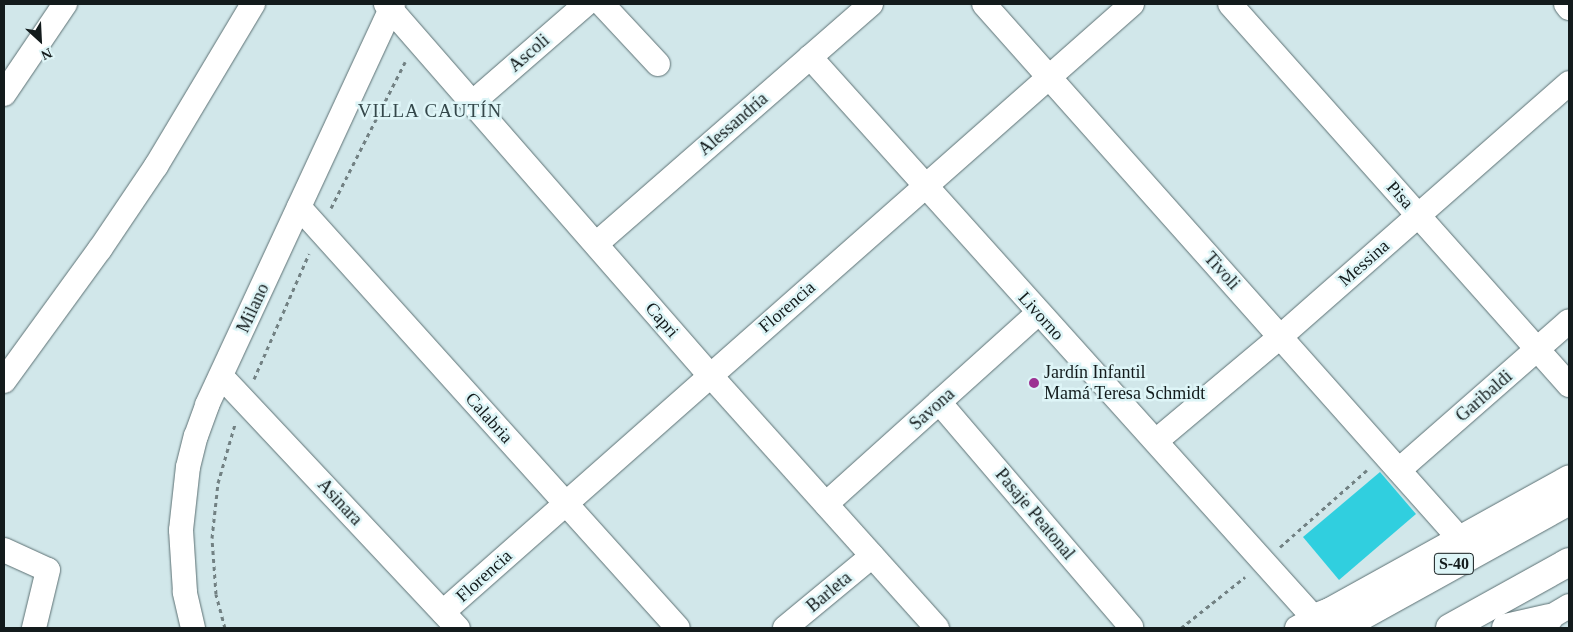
<!DOCTYPE html>
<html>
<head>
<meta charset="utf-8">
<style>
	body { margin:0 }
	#map { position:relative; width:1573px; height:632px; overflow:hidden; background:#d1e7ea; font-family:"Times New Roman",serif }
	div>[style] { position:absolute }
	.green>* { inset:0; background:#30cfdf }
	.path>* { height:3px; margin-top:-1.5px; transform-origin:0; background:repeating-linear-gradient(90deg,#728183 0 4px,transparent 0 8px) }
	.roads { filter:drop-shadow(0 0 1px #5c7073) drop-shadow(0 0 1px #5c7073) }
	.minor>* { height:24px; margin:-12px; padding:0 12px; transform-origin:12px; border-radius:12px; background:#fff }
	.major>* { height:28px; margin:-14px; padding:0 14px; transform-origin:14px; border-radius:14px; background:#fff }
	.dots>* { width:14px; height:14px; translate:-50% -50%; box-sizing:border-box; border:2px solid #def5f7; border-radius:50% }
	span { translate:-50% -50%; white-space:nowrap; text-align:center; line-height:1.15; -webkit-text-stroke:5px #def5f7; paint-order:stroke }
	.shield-label span { padding:1px 4px; background:#def5f7; border:1px solid; border-radius:4px; -webkit-text-stroke-width:0 }
	.shield-label { font-size:16px; color:#131b1c; font-weight:700 }
	.street-label { font-size:18px; color:#131b1c }
	.poi-label { font-size:18px; color:#131b1c }
	.left { translate:0 -50%; text-align:left }
	.neighbourhood-label { font-size:19px; color:#34474a; letter-spacing:1px }
	.frame { position:absolute; inset:0; border:5px solid #131b1c; pointer-events:none }
	.north { position:absolute; left:15px; top:15px; width:50px; height:50px; -webkit-text-stroke:4px #def5f7; paint-order:stroke; rotate:155deg; font-size:14px; font-weight:700; line-height:20px; text-align:center; color:#131b1c }
	.north::after { content:''; display:block; margin:auto; width:18px; height:22px; background:#131b1c; clip-path:polygon(50% 0,100% 100%,50% 72%,0 100%) }
</style>
</head>
<body>
<div id="map">
	<div class="green">
		<i style="clip-path:polygon(1380px 472px,1416px 514px,1339px 580px,1303px 537px)"></i>
	</div>
	<div class="path">
		<i style="left:331px;top:208px;width:164px;rotate:-63.1deg"></i>
		<i style="left:254px;top:379px;width:137px;rotate:-66.3deg"></i>
		<i style="left:1280px;top:547px;width:116px;rotate:-41.5deg"></i>
		<i style="left:225px;top:628px;width:35px;rotate:-105deg"></i>
		<i style="left:216px;top:594px;width:56px;rotate:-94.1deg"></i>
		<i style="left:212px;top:538px;width:55px;rotate:-83.8deg"></i>
		<i style="left:218px;top:483px;width:61px;rotate:-73.9deg"></i>
		<i style="left:1181px;top:628px;width:82px;rotate:-38.6deg"></i>
	</div>
	<div class="roads">
		<div class="minor">
			<i style="left:386px;top:4px;width:493px;rotate:48.9deg"></i>
			<i style="left:710px;top:375px;width:340px;rotate:48.1deg"></i>
			<i style="left:602px;top:4px;width:82px;rotate:47deg"></i>
			<i style="left:984px;top:4px;width:715px;rotate:48.35deg"></i>
			<i style="left:1230px;top:4px;width:510px;rotate:48.34deg"></i>
			<i style="left:1566px;top:4px;width:5px;rotate:53deg"></i>
			<i style="left:810px;top:57px;width:754px;rotate:48.06deg"></i>
			<i style="left:4px;top:94px;width:109px;rotate:-55.9deg"></i>
			<i style="left:472px;top:103px;width:151px;rotate:-41deg"></i>
			<i style="left:299px;top:207px;width:566px;rotate:48.01deg"></i>
			<i style="left:596px;top:244px;width:365px;rotate:-41.1deg"></i>
			<i style="left:221px;top:376px;width:346px;rotate:46.8deg"></i>
			<i style="left:4px;top:381px;width:163px;rotate:-54deg"></i>
			<i style="left:100px;top:249px;width:100px;rotate:-56deg"></i>
			<i style="left:156px;top:166px;width:189px;rotate:-59.1deg"></i>
			<i style="left:939px;top:402px;width:296px;rotate:49.5deg"></i>
			<i style="left:1156px;top:441px;width:162px;rotate:-40deg"></i>
			<i style="left:1280px;top:337px;width:385px;rotate:-41.3deg"></i>
			<i style="left:1399px;top:470px;width:226px;rotate:-41.2deg"></i>
			<i style="left:826px;top:504px;width:285px;rotate:-42deg"></i>
			<i style="left:4px;top:550px;width:48px;rotate:24.4deg"></i>
			<i style="left:48px;top:570px;width:60px;rotate:103.6deg"></i>
			<i style="left:443px;top:612px;width:919px;rotate:-41.43deg"></i>
			<i style="left:193px;top:628px;width:37px;rotate:-103deg"></i>
			<i style="left:185px;top:592px;width:62px;rotate:-93.7deg"></i>
			<i style="left:181px;top:530px;width:63px;rotate:-83.7deg"></i>
			<i style="left:188px;top:467px;width:32px;rotate:-76deg"></i>
			<i style="left:196px;top:436px;width:33px;rotate:-70deg"></i>
			<i style="left:207px;top:405px;width:442px;rotate:-65.1deg"></i>
			<i style="left:785px;top:628px;width:113px;rotate:-39.6deg"></i>
			<i style="left:1297px;top:628px;width:311px;rotate:-29deg"></i>
			<i style="left:1532px;top:628px;width:43px;rotate:-30.7deg"></i>
		</div>
		<div class="major">
			<i style="left:1314px;top:618px;width:53px;rotate:-20.8deg"></i>
			<i style="left:1340px;top:628px;width:262px;rotate:-29deg"></i>
			<i style="left:1450px;top:628px;width:136px;rotate:-29deg"></i>
			<i style="left:1506px;top:628px;width:44px;rotate:-13.1deg"></i>
		</div>
	</div>
	<div class="dots">
		<i style="left:1034px;top:383px;background:#9c3192"></i>
	</div>
	<div class="shield-label">
		<span style="left:1454px;top:564px">S-40</span>
	</div>
	<div class="street-label">
		<span style="left:529px;top:53px;rotate:-41deg">Ascoli</span>
		<span style="left:733px;top:124px;rotate:-41deg">Alessandría</span>
		<span style="left:1400px;top:195px;rotate:48deg">Pisa</span>
		<span style="left:1364px;top:263px;rotate:-41deg">Messina</span>
		<span style="left:1222px;top:271px;rotate:48deg">Tivoli</span>
		<span style="left:787px;top:307px;rotate:-41deg">Florencia</span>
		<span style="left:253px;top:308px;rotate:-65deg">Milano</span>
		<span style="left:1041px;top:316px;rotate:48deg">Livorno</span>
		<span style="left:662px;top:320px;rotate:49deg">Capri</span>
		<span style="left:1484px;top:396px;rotate:-41deg">Garibaldi</span>
		<span style="left:932px;top:409px;rotate:-42deg">Savona</span>
		<span style="left:489px;top:418px;rotate:48deg">Calabria</span>
		<span style="left:340px;top:502px;rotate:47deg">Asinara</span>
		<span style="left:1035px;top:514px;rotate:50deg">Pasaje Peatonal</span>
		<span style="left:484px;top:576px;rotate:-42deg">Florencia</span>
		<span style="left:829px;top:592px;rotate:-40deg">Barleta</span>
	</div>
	<div class="poi-label">
		<span class="left" style="left:1044px;top:383px">Jardín Infantil<br>Mamá Teresa Schmidt</span>
	</div>
	<div class="neighbourhood-label">
		<span style="left:430px;top:111px">VILLA CAUTÍN</span>
	</div>
	<div class="frame"></div>
	<div class="north">N</div>
</div>
</body>
</html>
